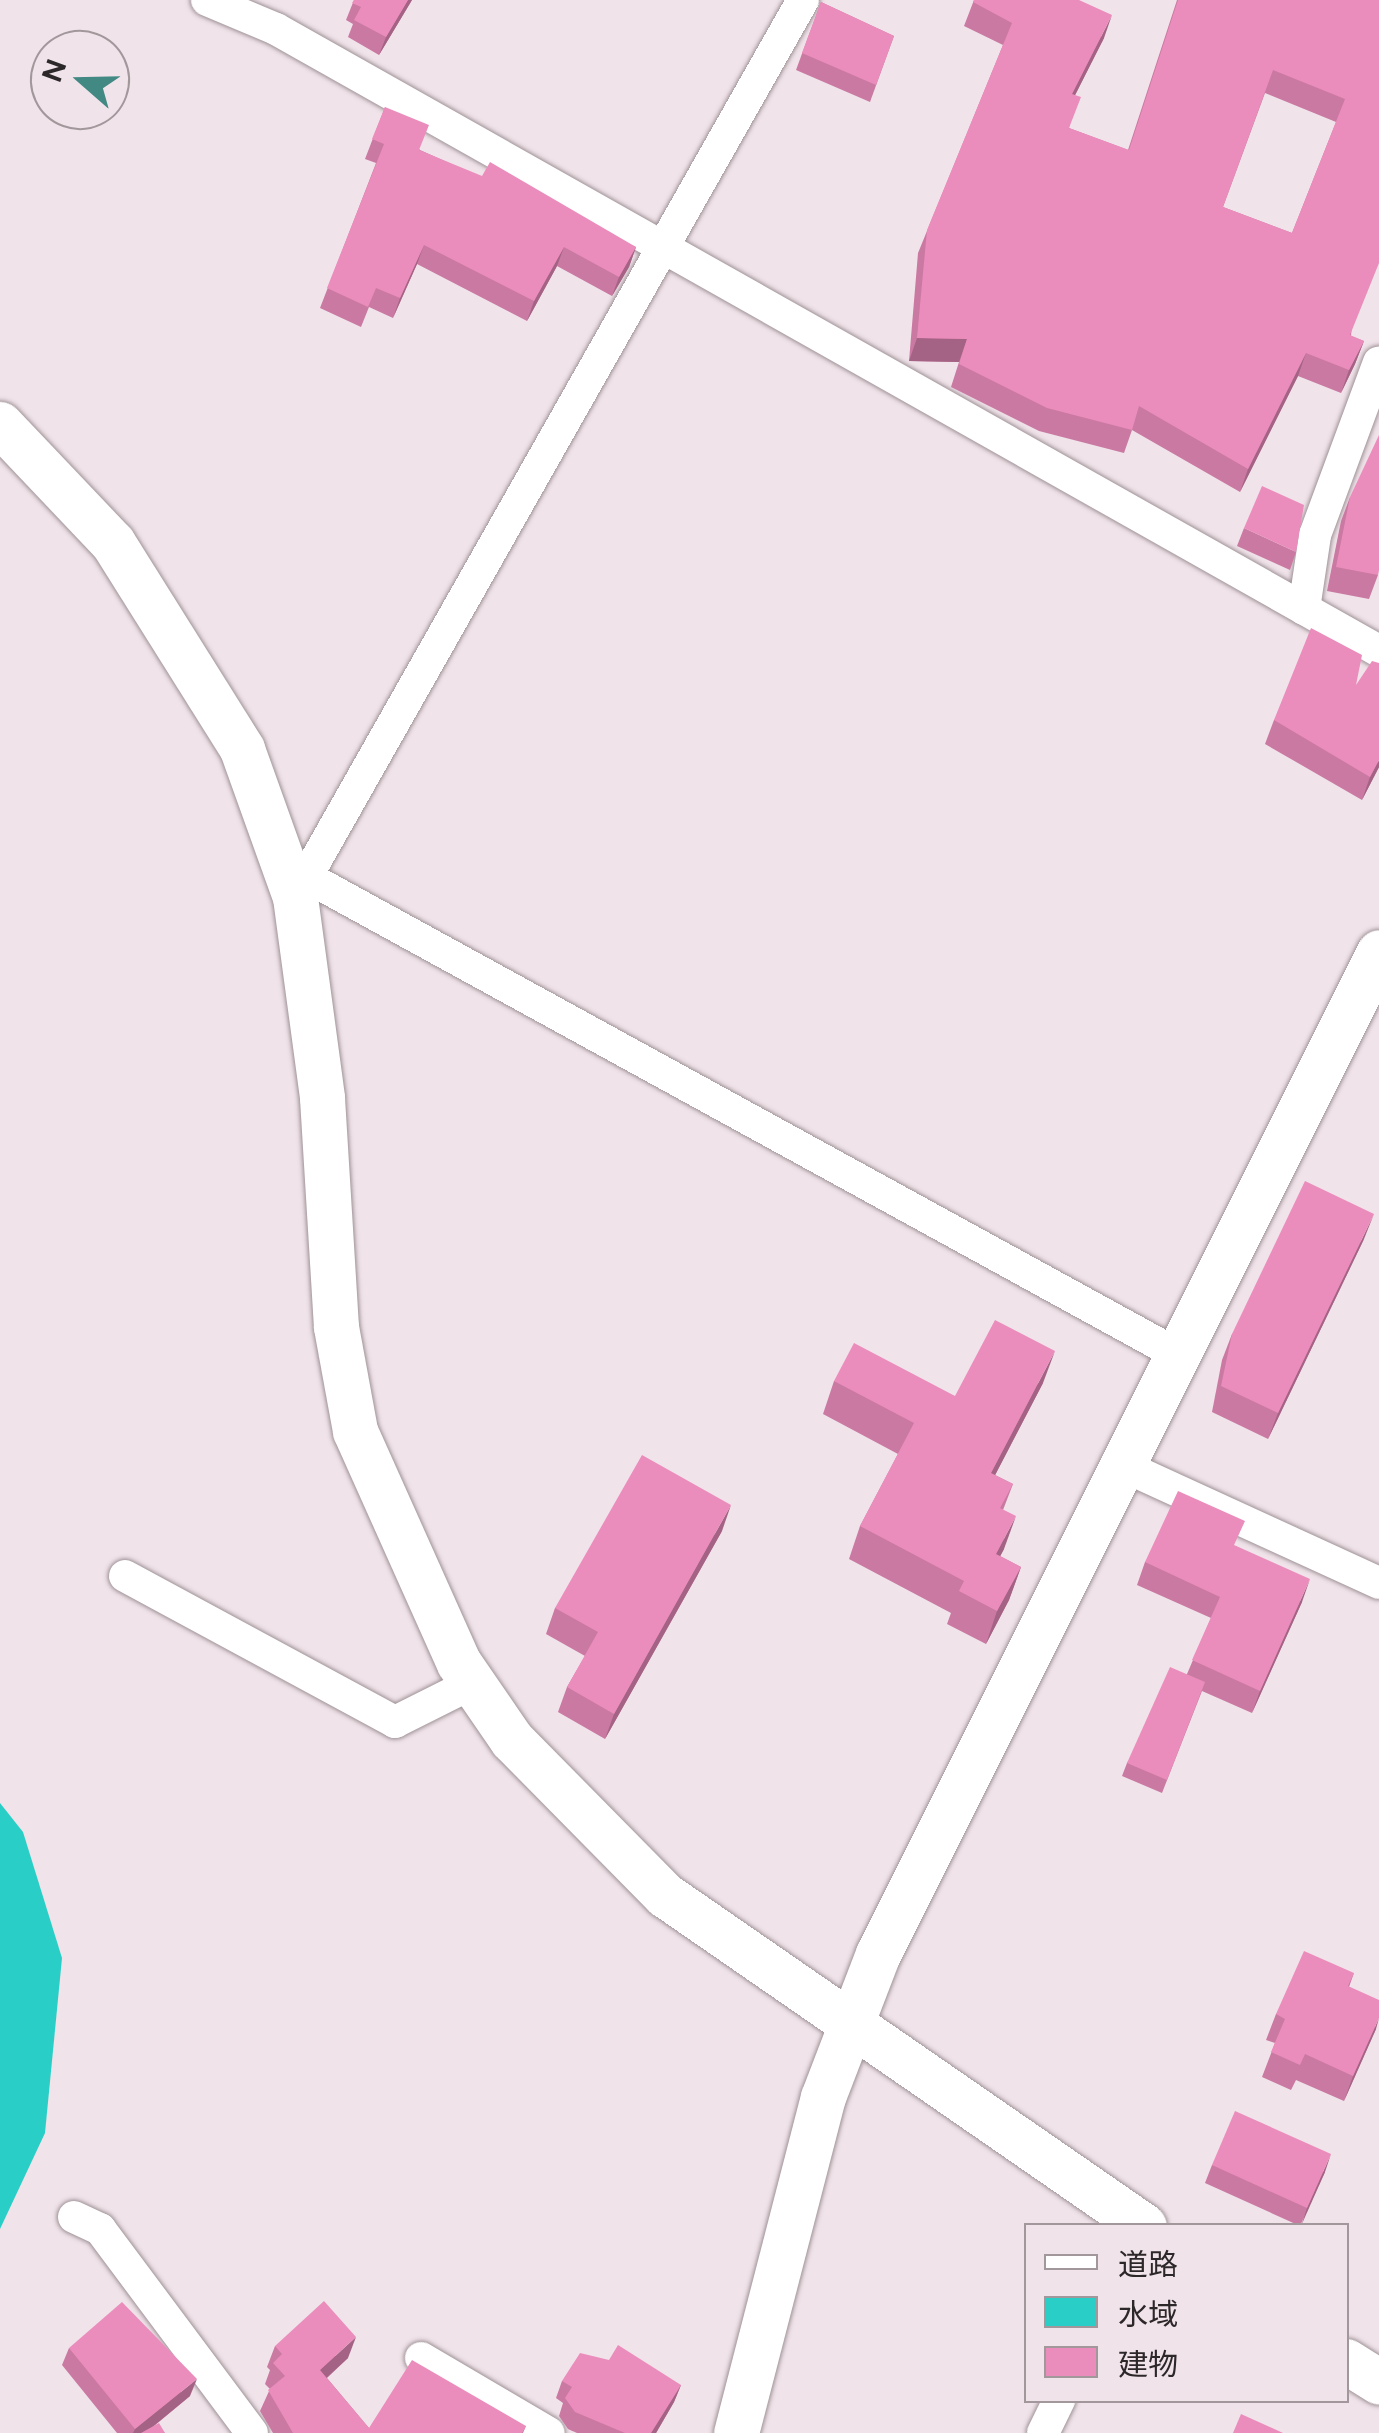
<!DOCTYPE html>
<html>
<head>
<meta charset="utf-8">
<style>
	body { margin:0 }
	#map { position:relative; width:1379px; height:2433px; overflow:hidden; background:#f0e3e9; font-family:Figtree,"Noto Sans JP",sans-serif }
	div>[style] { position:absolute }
	.water>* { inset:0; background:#29cfc7 }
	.roads { filter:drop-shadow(0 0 2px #9e9297) drop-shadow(0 0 2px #9e9297) }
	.street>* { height:32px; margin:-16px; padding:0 16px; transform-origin:16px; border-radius:16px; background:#fff }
	.secondary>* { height:45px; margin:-22.5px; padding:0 22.5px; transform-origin:22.5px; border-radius:22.5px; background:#fff }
	.wall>* { inset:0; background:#ca79a2 }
	.shaded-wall>* { inset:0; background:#a46384 }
	.building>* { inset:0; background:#eb8dbc }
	span { translate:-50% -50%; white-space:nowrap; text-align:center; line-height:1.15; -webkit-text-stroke:8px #f0e3e9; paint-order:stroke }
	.legend { position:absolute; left:1024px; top:2223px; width:325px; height:180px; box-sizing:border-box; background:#f0e3e9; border:2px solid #a2989c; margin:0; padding:12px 18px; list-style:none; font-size:30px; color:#2c2729 }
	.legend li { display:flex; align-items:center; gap:20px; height:50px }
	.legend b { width:50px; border:2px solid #a2989c }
	.north { position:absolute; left:30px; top:30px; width:100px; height:100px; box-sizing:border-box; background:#f0e3e9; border:2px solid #a2989c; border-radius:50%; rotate:290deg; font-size:28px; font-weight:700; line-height:40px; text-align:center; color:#2c2729 }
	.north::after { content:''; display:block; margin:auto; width:35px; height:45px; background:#428984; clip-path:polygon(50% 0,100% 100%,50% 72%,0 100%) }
</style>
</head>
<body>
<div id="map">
	<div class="water">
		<i style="clip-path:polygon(0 1803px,23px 1832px,62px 1958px,45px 2133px,0 2229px)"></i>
	</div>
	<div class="roads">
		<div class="street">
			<i style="left:207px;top:0;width:75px;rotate:22.8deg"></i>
			<i style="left:276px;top:29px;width:1266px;rotate:29.42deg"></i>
			<i style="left:1304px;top:609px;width:75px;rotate:-81.5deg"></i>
			<i style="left:1315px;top:535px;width:184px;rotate:-69.7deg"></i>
			<i style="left:307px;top:877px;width:988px;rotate:28.74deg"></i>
			<i style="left:295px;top:897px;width:1031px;rotate:-60.48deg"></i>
			<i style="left:1117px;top:1463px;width:288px;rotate:24.6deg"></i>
			<i style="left:125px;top:1576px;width:307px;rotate:28.4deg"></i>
			<i style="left:395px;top:1722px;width:87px;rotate:-26.6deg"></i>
			<i style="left:74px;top:2217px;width:29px;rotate:25deg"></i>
			<i style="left:100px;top:2229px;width:254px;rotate:53.3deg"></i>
			<i style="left:421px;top:2358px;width:148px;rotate:30.4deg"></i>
			<i style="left:1043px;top:2433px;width:37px;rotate:-64deg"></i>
		</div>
		<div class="secondary">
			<i style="left:0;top:424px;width:164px;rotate:46.5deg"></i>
			<i style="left:113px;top:543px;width:243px;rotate:57.9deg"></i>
			<i style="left:242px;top:749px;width:157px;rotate:70.3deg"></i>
			<i style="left:295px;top:897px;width:203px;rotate:82.3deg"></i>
			<i style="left:322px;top:1098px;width:229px;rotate:86.5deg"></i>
			<i style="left:336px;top:1327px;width:106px;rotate:79.6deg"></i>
			<i style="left:355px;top:1431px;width:254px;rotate:65.9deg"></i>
			<i style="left:459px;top:1663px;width:93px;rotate:55.5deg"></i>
			<i style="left:512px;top:1740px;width:218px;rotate:45.4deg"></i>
			<i style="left:665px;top:1895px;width:582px;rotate:34.65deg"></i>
			<i style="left:1346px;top:2361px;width:39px;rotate:32deg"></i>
			<i style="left:736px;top:2433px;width:347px;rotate:-75.5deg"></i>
			<i style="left:823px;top:2097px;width:153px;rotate:-69deg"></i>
			<i style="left:878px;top:1954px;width:1120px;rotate:-63.43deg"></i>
		</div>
	</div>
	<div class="wall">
		<i style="clip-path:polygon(354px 0,412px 0,379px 55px,348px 37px,353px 24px,346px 20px)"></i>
		<i style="clip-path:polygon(evenodd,974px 0,1104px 38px,1075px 95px,1069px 128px,1128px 150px,1177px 0,1379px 0,1351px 336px,1364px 341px,1355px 364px,1341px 393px,1298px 376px,1240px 492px,1132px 430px,1124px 453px,1039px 431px,951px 387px,959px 362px,909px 361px,918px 253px,1003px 45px,964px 26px,974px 0,1265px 93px,1336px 122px,1292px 233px,1223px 207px,1265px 93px)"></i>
		<i style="clip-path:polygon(821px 2px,894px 36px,870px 102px,796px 70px)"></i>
		<i style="clip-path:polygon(385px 107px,420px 150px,636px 247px,629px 267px,612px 296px,557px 266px,527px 321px,417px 264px,393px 318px,369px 307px,361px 327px,320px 308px,376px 163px,365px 159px)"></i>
		<i style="clip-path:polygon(1350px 497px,1378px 575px,1369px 599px,1327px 591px,1341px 521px)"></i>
		<i style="clip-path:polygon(1244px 528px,1296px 552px,1290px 570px,1237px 546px)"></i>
		<i style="clip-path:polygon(1356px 685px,1379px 767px,1362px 800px,1265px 744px,1274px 720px)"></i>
		<i style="clip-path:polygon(1364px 1239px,1268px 1439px,1212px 1412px,1222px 1360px,1232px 1334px)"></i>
		<i style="clip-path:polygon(834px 1381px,955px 1396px,1043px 1383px,995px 1475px,1013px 1484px,1003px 1510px,1004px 1549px,1000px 1556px,1021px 1567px,1009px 1600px,986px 1644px,947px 1624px,951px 1613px,849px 1559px,860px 1526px,898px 1454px,823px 1414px)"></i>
		<i style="clip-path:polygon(722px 1531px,605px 1739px,558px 1712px,567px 1687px,585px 1656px,546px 1634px,555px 1608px)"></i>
		<i style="clip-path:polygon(1236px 1546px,1302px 1602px,1252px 1713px,1202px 1691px,1162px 1793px,1122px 1776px,1127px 1763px,1187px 1674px,1211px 1618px,1137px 1585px,1145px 1562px)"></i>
		<i style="clip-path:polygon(1354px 1973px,1349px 1987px,1376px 2029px,1344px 2101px,1296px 2080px,1291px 2090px,1262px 2077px,1275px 2043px,1266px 2040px,1276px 2014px)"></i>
		<i style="clip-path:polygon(1212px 2165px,1325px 2172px,1300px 2226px,1205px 2183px)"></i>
		<i style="clip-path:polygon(275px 2346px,348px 2358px,327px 2378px,369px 2428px,526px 2426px,523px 2433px,273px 2433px,260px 2411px,270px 2389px,265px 2384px,270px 2370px,267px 2367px)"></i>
		<i style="clip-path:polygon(69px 2348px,190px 2396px,154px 2426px,165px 2433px,117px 2433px,62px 2365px)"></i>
		<i style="clip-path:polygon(562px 2381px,681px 2385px,674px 2402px,656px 2433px,577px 2433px,568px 2429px,559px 2416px,563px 2403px,556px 2398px)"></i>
	</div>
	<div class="shaded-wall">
		<i style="clip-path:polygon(408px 0,412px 0,379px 55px,386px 37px)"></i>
		<i style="clip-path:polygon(1112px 15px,1104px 38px,1064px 117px,1072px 94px)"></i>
		<i style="clip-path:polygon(424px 245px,417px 264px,393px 318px,400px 298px)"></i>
		<i style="clip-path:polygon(564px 247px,557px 266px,527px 321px,534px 301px)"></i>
		<i style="clip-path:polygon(636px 247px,629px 267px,612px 296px,619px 277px)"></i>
		<i style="clip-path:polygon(917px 338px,967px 339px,959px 362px,909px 361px)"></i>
		<i style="clip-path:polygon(1364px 341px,1355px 364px,1341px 393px,1349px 370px)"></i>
		<i style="clip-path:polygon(1306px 353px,1298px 376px,1240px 492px,1248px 469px)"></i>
		<i style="clip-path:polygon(1379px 760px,1379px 767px,1362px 800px,1370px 777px)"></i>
		<i style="clip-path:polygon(1374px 1214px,1364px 1239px,1268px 1439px,1278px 1413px)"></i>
		<i style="clip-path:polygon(1055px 1351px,1043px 1383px,979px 1506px,991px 1473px)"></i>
		<i style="clip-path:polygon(731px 1505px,722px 1531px,605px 1739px,614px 1714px)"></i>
		<i style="clip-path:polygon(1016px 1516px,1004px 1549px,984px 1587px,996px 1554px)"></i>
		<i style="clip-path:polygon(1021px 1567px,1009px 1600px,986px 1644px,997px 1611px)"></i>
		<i style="clip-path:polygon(1310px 1579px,1302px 1602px,1252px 1713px,1260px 1691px)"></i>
		<i style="clip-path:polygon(1379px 2018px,1376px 2029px,1344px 2101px,1353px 2076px)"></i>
		<i style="clip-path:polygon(1331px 2154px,1325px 2172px,1301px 2226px,1307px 2208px)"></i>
		<i style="clip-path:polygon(356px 2337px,348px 2358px,312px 2391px,320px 2370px)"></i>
		<i style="clip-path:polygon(197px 2379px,190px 2396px,145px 2433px,133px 2433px,135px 2429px)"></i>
		<i style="clip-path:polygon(681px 2385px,674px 2402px,656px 2433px,651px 2433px)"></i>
	</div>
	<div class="building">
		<i style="clip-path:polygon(354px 0,408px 0,386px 37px,354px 20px,361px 7px,352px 3px)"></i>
		<i style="clip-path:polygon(evenodd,974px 0,1079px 0,1112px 15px,1072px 94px,1081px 97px,1069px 128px,1129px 150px,1178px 0,1379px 0,1379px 263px,1350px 335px,1364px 341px,1349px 370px,1306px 353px,1248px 469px,1139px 406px,1132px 430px,1047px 408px,959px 364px,967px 339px,917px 338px,927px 230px,1012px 23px,973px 2px,974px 0,1273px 70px,1345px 99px,1292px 233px,1223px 207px,1273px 70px)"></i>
		<i style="clip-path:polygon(821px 2px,894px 36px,876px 85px,802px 53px)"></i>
		<i style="clip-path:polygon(385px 107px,429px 125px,419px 150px,482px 176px,490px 162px,636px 247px,619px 277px,564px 247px,534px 301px,424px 245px,400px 298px,376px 288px,368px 307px,327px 288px,384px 144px,372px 139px)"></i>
		<i style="clip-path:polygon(1379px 435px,1379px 570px,1378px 575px,1336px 567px,1350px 497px)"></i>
		<i style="clip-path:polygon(1262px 486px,1304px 505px,1296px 552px,1244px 528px)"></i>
		<i style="clip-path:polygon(1311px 628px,1362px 655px,1356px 685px,1372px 661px,1379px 663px,1379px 760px,1370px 777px,1274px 720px)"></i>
		<i style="clip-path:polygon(1305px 1181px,1374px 1214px,1278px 1413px,1221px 1386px,1232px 1334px)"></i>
		<i style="clip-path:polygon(995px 1320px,1055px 1351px,991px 1473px,1013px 1484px,1000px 1508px,1016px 1516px,996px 1554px,1021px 1567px,997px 1611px,959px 1591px,964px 1581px,860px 1526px,914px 1423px,834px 1381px,854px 1343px,955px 1396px)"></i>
		<i style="clip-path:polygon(642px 1455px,731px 1505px,614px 1714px,567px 1687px,598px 1632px,555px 1608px)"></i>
		<i style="clip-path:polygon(1178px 1491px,1245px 1521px,1234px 1545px,1310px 1579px,1260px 1691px,1192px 1660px,1220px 1597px,1145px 1562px)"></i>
		<i style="clip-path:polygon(1170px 1667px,1205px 1682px,1167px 1780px,1127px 1763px)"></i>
		<i style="clip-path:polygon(1304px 1951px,1354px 1973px,1348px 1986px,1379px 2000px,1379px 2018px,1353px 2076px,1305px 2054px,1300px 2065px,1271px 2052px,1285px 2019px,1276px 2014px)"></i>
		<i style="clip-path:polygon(1235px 2111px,1331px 2154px,1307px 2208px,1212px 2165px)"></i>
		<i style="clip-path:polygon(324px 2301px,356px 2337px,320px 2370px,369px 2428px,412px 2360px,526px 2426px,522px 2433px,293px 2433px,268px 2390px,285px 2376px,273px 2363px,282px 2354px,275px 2346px)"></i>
		<i style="clip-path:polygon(122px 2302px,197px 2379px,135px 2429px,69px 2348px)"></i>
		<i style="clip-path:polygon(618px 2345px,681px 2385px,651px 2433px,625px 2433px,575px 2412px,565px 2398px,572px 2387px,562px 2381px,580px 2353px,609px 2360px)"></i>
		<i style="clip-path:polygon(1241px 2414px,1283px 2433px,1233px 2433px)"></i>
		<i style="clip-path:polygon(159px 2423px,165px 2433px,141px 2433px)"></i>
	</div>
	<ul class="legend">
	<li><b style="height:12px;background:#fff"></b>道路</li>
	<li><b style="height:28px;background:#29cfc7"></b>水域</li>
	<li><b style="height:28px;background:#eb8dbc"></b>建物</li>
	</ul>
	<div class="north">N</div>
</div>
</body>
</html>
